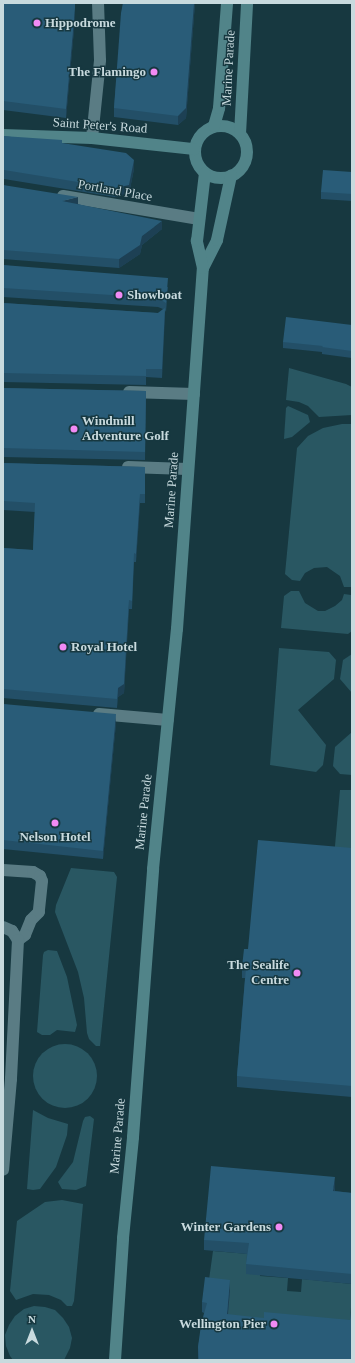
<!DOCTYPE html>
<html>
<head>
<meta charset="utf-8">
<style>
	body { margin:0 }
	#map { position:relative; width:355px; height:1363px; overflow:hidden; background:#173840; font-family:Georgia,serif }
	div>[style] { position:absolute }
	.green>* { inset:0; background:#295762 }
	.round { border-radius:50% }
	.street>* { height:12px; margin:-6px; padding:0 6px; transform-origin:6px; border-radius:6px; background:#5a7c84 }
	.secondary>* { height:12px; margin:-6px; padding:0 6px; transform-origin:6px; border-radius:6px; background:#518489 }
	.secondary>.ring { margin:-6px; padding:0; box-sizing:content-box; background:none; border:12px solid #518489; border-radius:50% }
	.wall>* { inset:0; background:#234f67 }
	.shaded-wall>* { inset:0; background:#1d4054 }
	.building>* { inset:0; background:#295c78 }
	.dots>* { width:11px; height:11px; translate:-50% -50%; box-sizing:border-box; border:2px solid #173840; border-radius:50% }
	span { translate:-50% -50%; white-space:nowrap; text-align:center; line-height:1.15; -webkit-text-stroke:3px #173840; paint-order:stroke }
	.poi-label { font-size:13px; color:#c8dade; font-weight:700 }
	.left { translate:0 -50%; text-align:left }
	.right { translate:-100% -50%; text-align:right }
	.street-label { font-size:13px; color:#c8dade }
	.frame { position:absolute; inset:0; border:4px solid #c8dade; pointer-events:none }
	.north { position:absolute; left:12px; top:1311px; width:40px; height:40px; -webkit-text-stroke:3px #173840; paint-order:stroke; rotate:0deg; font-size:11px; font-weight:700; line-height:16px; text-align:center; color:#c8dade }
	.north::after { content:''; display:block; margin:auto; width:14px; height:18px; background:#c8dade; clip-path:polygon(50% 0,100% 100%,50% 72%,0 100%) }
</style>
</head>
<body>
<div id="map">
	<div class="green">
		<i style="clip-path:polygon(289px 368px,346px 384px,352px 387px,352px 415px,319px 417px,308px 406px,299px 402px,286px 400px)"></i>
		<i style="clip-path:polygon(288px 406px,308px 415px,310px 422px,292px 437px,284px 439px,286px 408px)"></i>
		<i style="clip-path:polygon(342px 424px,352px 424px,352px 587px,344px 587px,340px 576px,327px 567px,314px 568px,305px 573px,300px 581px,292px 580px,285px 574px,297px 448px,308px 436px,323px 428px)"></i>
		<i style="clip-path:polygon(291px 591px,299px 591px,305px 603px,318px 611px,325px 611px,335px 606px,342px 600px,344px 594px,351px 595px,352px 631px,348px 634px,281px 628px,284px 596px)"></i>
		<i style="clip-path:polygon(279px 648px,329px 652px,336px 660px,334px 679px,298px 710px,326px 745px,323px 765px,316px 772px,270px 765px)"></i>
		<i style="clip-path:polygon(352px 654px,352px 693px,340px 679px,343px 660px)"></i>
		<i style="clip-path:polygon(352px 732px,352px 775px,340px 774px,333px 766px,335px 747px)"></i>
		<i style="clip-path:polygon(340px 790px,352px 790px,352px 859px,334px 857px)"></i>
		<i style="clip-path:polygon(71px 868px,114px 872px,117px 877px,100px 1046px,96px 1046px,89px 1039px,87px 1033px,84px 998px,78px 972px,55px 912px,56px 905px)"></i>
		<i style="clip-path:polygon(48px 950px,57px 951px,67px 977px,77px 1025px,75px 1032px,57px 1030px,50px 1035px,42px 1035px,37px 1032px,43px 955px,44px 952px)"></i>
		<i class="round" style="left:33px;top:1044px;width:64px;height:64px"></i>
		<i style="clip-path:polygon(33px 1110px,48px 1118px,68px 1124px,67px 1135px,56px 1167px,40px 1189px,33px 1190px,27px 1189px)"></i>
		<i style="clip-path:polygon(90px 1116px,94px 1119px,86px 1186px,76px 1190px,62px 1189px,58px 1182px,73px 1162px,83px 1121px,85px 1117px)"></i>
		<i style="clip-path:polygon(62px 1200px,83px 1204px,74px 1301px,72px 1306px,67px 1306px,61px 1300px,49px 1295px,33px 1294px,16px 1300px,10px 1291px,17px 1221px,45px 1202px)"></i>
		<i style="clip-path:polygon(213px 1251px,249px 1254px,262px 1262px,260px 1276px,288px 1278px,287px 1291px,301px 1292px,302px 1279px,352px 1284px,350px 1330px,227px 1324px,208px 1287px)"></i>
		<i style="clip-path:polygon(34px 1306px,45px 1307px,55px 1310px,63px 1318px,69px 1327px,72px 1338px,70px 1348px,64px 1360px,13px 1360px,10px 1356px,6px 1346px,5px 1335px,9px 1325px,15px 1316px,24px 1309px)"></i>
	</div>
	<div class="street">
		<i style="left:92px;top:138px;width:78px;rotate:-84.1deg"></i>
		<i style="left:100px;top:60px;width:57px;rotate:-92deg"></i>
		<i style="left:63px;top:196px;width:138px;rotate:9.6deg"></i>
		<i style="left:129px;top:392px;width:65px;rotate:1.8deg"></i>
		<i style="left:128px;top:467px;width:59px;rotate:1.9deg"></i>
		<i style="left:99px;top:714px;width:69px;rotate:5deg"></i>
		<i style="left:3px;top:870px;width:30px;rotate:4deg"></i>
		<i style="left:33px;top:872px;width:8px;rotate:30deg"></i>
		<i style="left:40px;top:876px;width:5px;rotate:68deg"></i>
		<i style="left:42px;top:881px;width:31px;rotate:96deg"></i>
		<i style="left:39px;top:912px;width:11px;rotate:135deg"></i>
		<i style="left:31px;top:920px;width:16px;rotate:112deg"></i>
		<i style="left:25px;top:935px;width:9px;rotate:144deg"></i>
		<i style="left:3px;top:927px;width:10px;rotate:24deg"></i>
		<i style="left:12px;top:931px;width:11px;rotate:56deg"></i>
		<i style="left:18px;top:940px;width:139px;rotate:92.9deg"></i>
		<i style="left:11px;top:1079px;width:91px;rotate:95deg"></i>
	</div>
	<div class="secondary">
		<i class="ring" style="left:195px;top:126px;width:40px;height:40px"></i>
		<i style="left:214px;top:126px;width:19px;rotate:-74deg"></i>
		<i style="left:219px;top:108px;width:105px;rotate:-85.6deg"></i>
		<i style="left:240px;top:134px;width:131px;rotate:-86.9deg"></i>
		<i style="left:3px;top:135px;width:89px;rotate:1.9deg"></i>
		<i style="left:92px;top:138px;width:103px;rotate:6.2deg"></i>
		<i style="left:203px;top:268px;width:31px;rotate:-63deg"></i>
		<i style="left:217px;top:240px;width:66px;rotate:-77.7deg"></i>
		<i style="left:115px;top:1360px;width:122px;rotate:-86.2deg"></i>
		<i style="left:123px;top:1238px;width:101px;rotate:-84.3deg"></i>
		<i style="left:133px;top:1137px;width:269px;rotate:-85.7deg"></i>
		<i style="left:153px;top:869px;width:241px;rotate:-84.3deg"></i>
		<i style="left:177px;top:629px;width:362px;rotate:-85.9deg"></i>
		<i style="left:203px;top:268px;width:28px;rotate:-103deg"></i>
		<i style="left:197px;top:241px;width:68px;rotate:-83.3deg"></i>
	</div>
	<div class="wall">
		<i style="clip-path:polygon(3px 3px,75px 18px,66px 118px,3px 110px)"></i>
		<i style="clip-path:polygon(123px 3px,195px 3px,186px 118px,178px 125px,114px 117px,114px 108px)"></i>
		<i style="clip-path:polygon(3px 136px,62px 143px,134px 169px,129px 194px,115px 197px,4px 179px,3px 179px)"></i>
		<i style="clip-path:polygon(352px 172px,352px 201px,321px 199px,321px 192px)"></i>
		<i style="clip-path:polygon(3px 185px,78px 204px,162px 229px,142px 245px,140px 254px,119px 268px,3px 259px)"></i>
		<i style="clip-path:polygon(3px 265px,168px 287px,166px 312px,165px 310px,162px 378px,146px 377px,146px 385px,3px 382px,3px 303px,158px 313px,163px 309px,158px 307px,3px 297px)"></i>
		<i style="clip-path:polygon(352px 325px,352px 358px,322px 354px,322px 352px,283px 348px,283px 342px)"></i>
		<i style="clip-path:polygon(3px 388px,146px 391px,145px 460px,3px 457px)"></i>
		<i style="clip-path:polygon(3px 463px,145px 467px,145px 503px,140px 503px,136px 562px,134px 562px,132px 609px,129px 609px,124px 693px,118px 697px,117px 708px,3px 698px,3px 548px,33px 550px,35px 512px,3px 510px)"></i>
		<i style="clip-path:polygon(3px 704px,116px 723px,103px 859px,3px 849px)"></i>
		<i style="clip-path:polygon(352px 848px,352px 1097px,237px 1087px,237px 1076px,245px 978px,242px 978px,242px 967px,248px 949px)"></i>
		<i style="clip-path:polygon(335px 1187px,335px 1191px,352px 1193px,352px 1284px,246px 1274px,246px 1264px,247px 1254px,204px 1250px,204px 1240px)"></i>
		<i style="clip-path:polygon(230px 1290px,228px 1314px,352px 1360px,198px 1360px,198px 1347px,204px 1313px,202px 1312px,202px 1302px)"></i>
	</div>
	<div class="shaded-wall">
		<i style="clip-path:polygon(194px 3px,195px 3px,186px 118px,178px 125px,178px 116px)"></i>
		<i style="clip-path:polygon(75px 8px,75px 18px,66px 118px,66px 109px)"></i>
		<i style="clip-path:polygon(134px 160px,134px 169px,129px 194px,115px 197px,115px 188px)"></i>
		<i style="clip-path:polygon(3px 170px,4px 170px,4px 179px,3px 179px)"></i>
		<i style="clip-path:polygon(78px 197px,78px 206px,62px 201px)"></i>
		<i style="clip-path:polygon(162px 221px,162px 229px,142px 245px,140px 254px,119px 268px,119px 259px,142px 236px)"></i>
		<i style="clip-path:polygon(165px 308px,165px 317px,162px 378px,162px 369px)"></i>
		<i style="clip-path:polygon(140px 494px,140px 503px,136px 562px,136px 554px)"></i>
		<i style="clip-path:polygon(129px 600px,124px 693px,118px 697px,117px 708px,118px 688px)"></i>
		<i style="clip-path:polygon(3px 689px,4px 689px,4px 698px,3px 698px)"></i>
		<i style="clip-path:polygon(116px 714px,116px 723px,103px 859px,103px 851px)"></i>
		<i style="clip-path:polygon(335px 1177px,335px 1187px,333px 1202px,333px 1191px)"></i>
		<i style="clip-path:polygon(230px 1280px,230px 1290px,227px 1324px,227px 1314px)"></i>
	</div>
	<div class="building">
		<i style="clip-path:polygon(3px 3px,75px 3px,75px 8px,66px 109px,3px 101px)"></i>
		<i style="clip-path:polygon(123px 3px,194px 3px,186px 108px,178px 116px,114px 108px,121px 13px)"></i>
		<i style="clip-path:polygon(3px 136px,62px 140px,62px 143px,126px 153px,134px 160px,129px 185px,115px 188px,4px 170px,3px 170px)"></i>
		<i style="clip-path:polygon(323px 170px,352px 172px,352px 194px,321px 192px)"></i>
		<i style="clip-path:polygon(3px 185px,78px 197px,62px 201px,162px 221px,142px 236px,140px 245px,119px 259px,3px 250px)"></i>
		<i style="clip-path:polygon(3px 265px,168px 278px,166px 303px,158px 298px,3px 288px)"></i>
		<i style="clip-path:polygon(3px 303px,158px 313px,165px 308px,162px 369px,146px 369px,146px 376px,3px 373px)"></i>
		<i style="clip-path:polygon(286px 317px,352px 325px,352px 351px,322px 347px,323px 346px,283px 342px)"></i>
		<i style="clip-path:polygon(3px 388px,146px 391px,145px 452px,3px 448px)"></i>
		<i style="clip-path:polygon(3px 463px,145px 467px,145px 494px,140px 494px,136px 554px,134px 553px,132px 601px,129px 600px,124px 684px,118px 688px,117px 699px,3px 689px,3px 548px,33px 550px,35px 503px,3px 501px)"></i>
		<i style="clip-path:polygon(3px 704px,116px 714px,103px 851px,3px 840px)"></i>
		<i style="clip-path:polygon(258px 840px,352px 848px,352px 1086px,237px 1076px,246px 968px,242px 967px,244px 949px,248px 949px)"></i>
		<i style="clip-path:polygon(211px 1166px,335px 1177px,333px 1191px,352px 1193px,352px 1274px,246px 1264px,249px 1243px,204px 1240px)"></i>
		<i style="clip-path:polygon(205px 1277px,230px 1280px,227px 1314px,264px 1318px,264px 1312px,350px 1320px,352px 1304px,352px 1360px,199px 1360px,198px 1347px,201px 1325px,207px 1303px,202px 1302px)"></i>
	</div>
	<div class="dots">
		<i style="left:37px;top:23px;background:#f18af4"></i>
		<i style="left:154px;top:72px;background:#f18af4"></i>
		<i style="left:119px;top:295px;background:#f18af4"></i>
		<i style="left:74px;top:429px;background:#f18af4"></i>
		<i style="left:63px;top:647px;background:#f18af4"></i>
		<i style="left:55px;top:823px;background:#f18af4"></i>
		<i style="left:297px;top:973px;background:#f18af4"></i>
		<i style="left:279px;top:1227px;background:#f18af4"></i>
		<i style="left:274px;top:1324px;background:#f18af4"></i>
	</div>
	<div class="poi-label">
		<span class="left" style="left:45px;top:23px">Hippodrome</span>
		<span class="right" style="left:146px;top:72px">The Flamingo</span>
		<span class="left" style="left:127px;top:295px">Showboat</span>
		<span class="left" style="left:82px;top:429px">Windmill<br>Adventure Golf</span>
		<span class="left" style="left:71px;top:647px">Royal Hotel</span>
		<span style="left:55px;top:837px">Nelson Hotel</span>
		<span class="right" style="left:289px;top:973px">The Sealife<br>Centre</span>
		<span class="right" style="left:271px;top:1227px">Winter Gardens</span>
		<span class="right" style="left:266px;top:1324px">Wellington Pier</span>
	</div>
	<div class="street-label">
		<span style="left:229px;top:68px;rotate:-87deg">Marine Parade</span>
		<span style="left:100px;top:126px;rotate:4deg">Saint Peter's Road</span>
		<span style="left:115px;top:191px;rotate:10deg">Portland Place</span>
		<span style="left:172px;top:490px;rotate:-86deg">Marine Parade</span>
		<span style="left:144px;top:812px;rotate:-84deg">Marine Parade</span>
		<span style="left:118px;top:1136px;rotate:-85deg">Marine Parade</span>
	</div>
	<div class="frame"></div>
	<div class="north">N</div>
</div>
</body>
</html>
